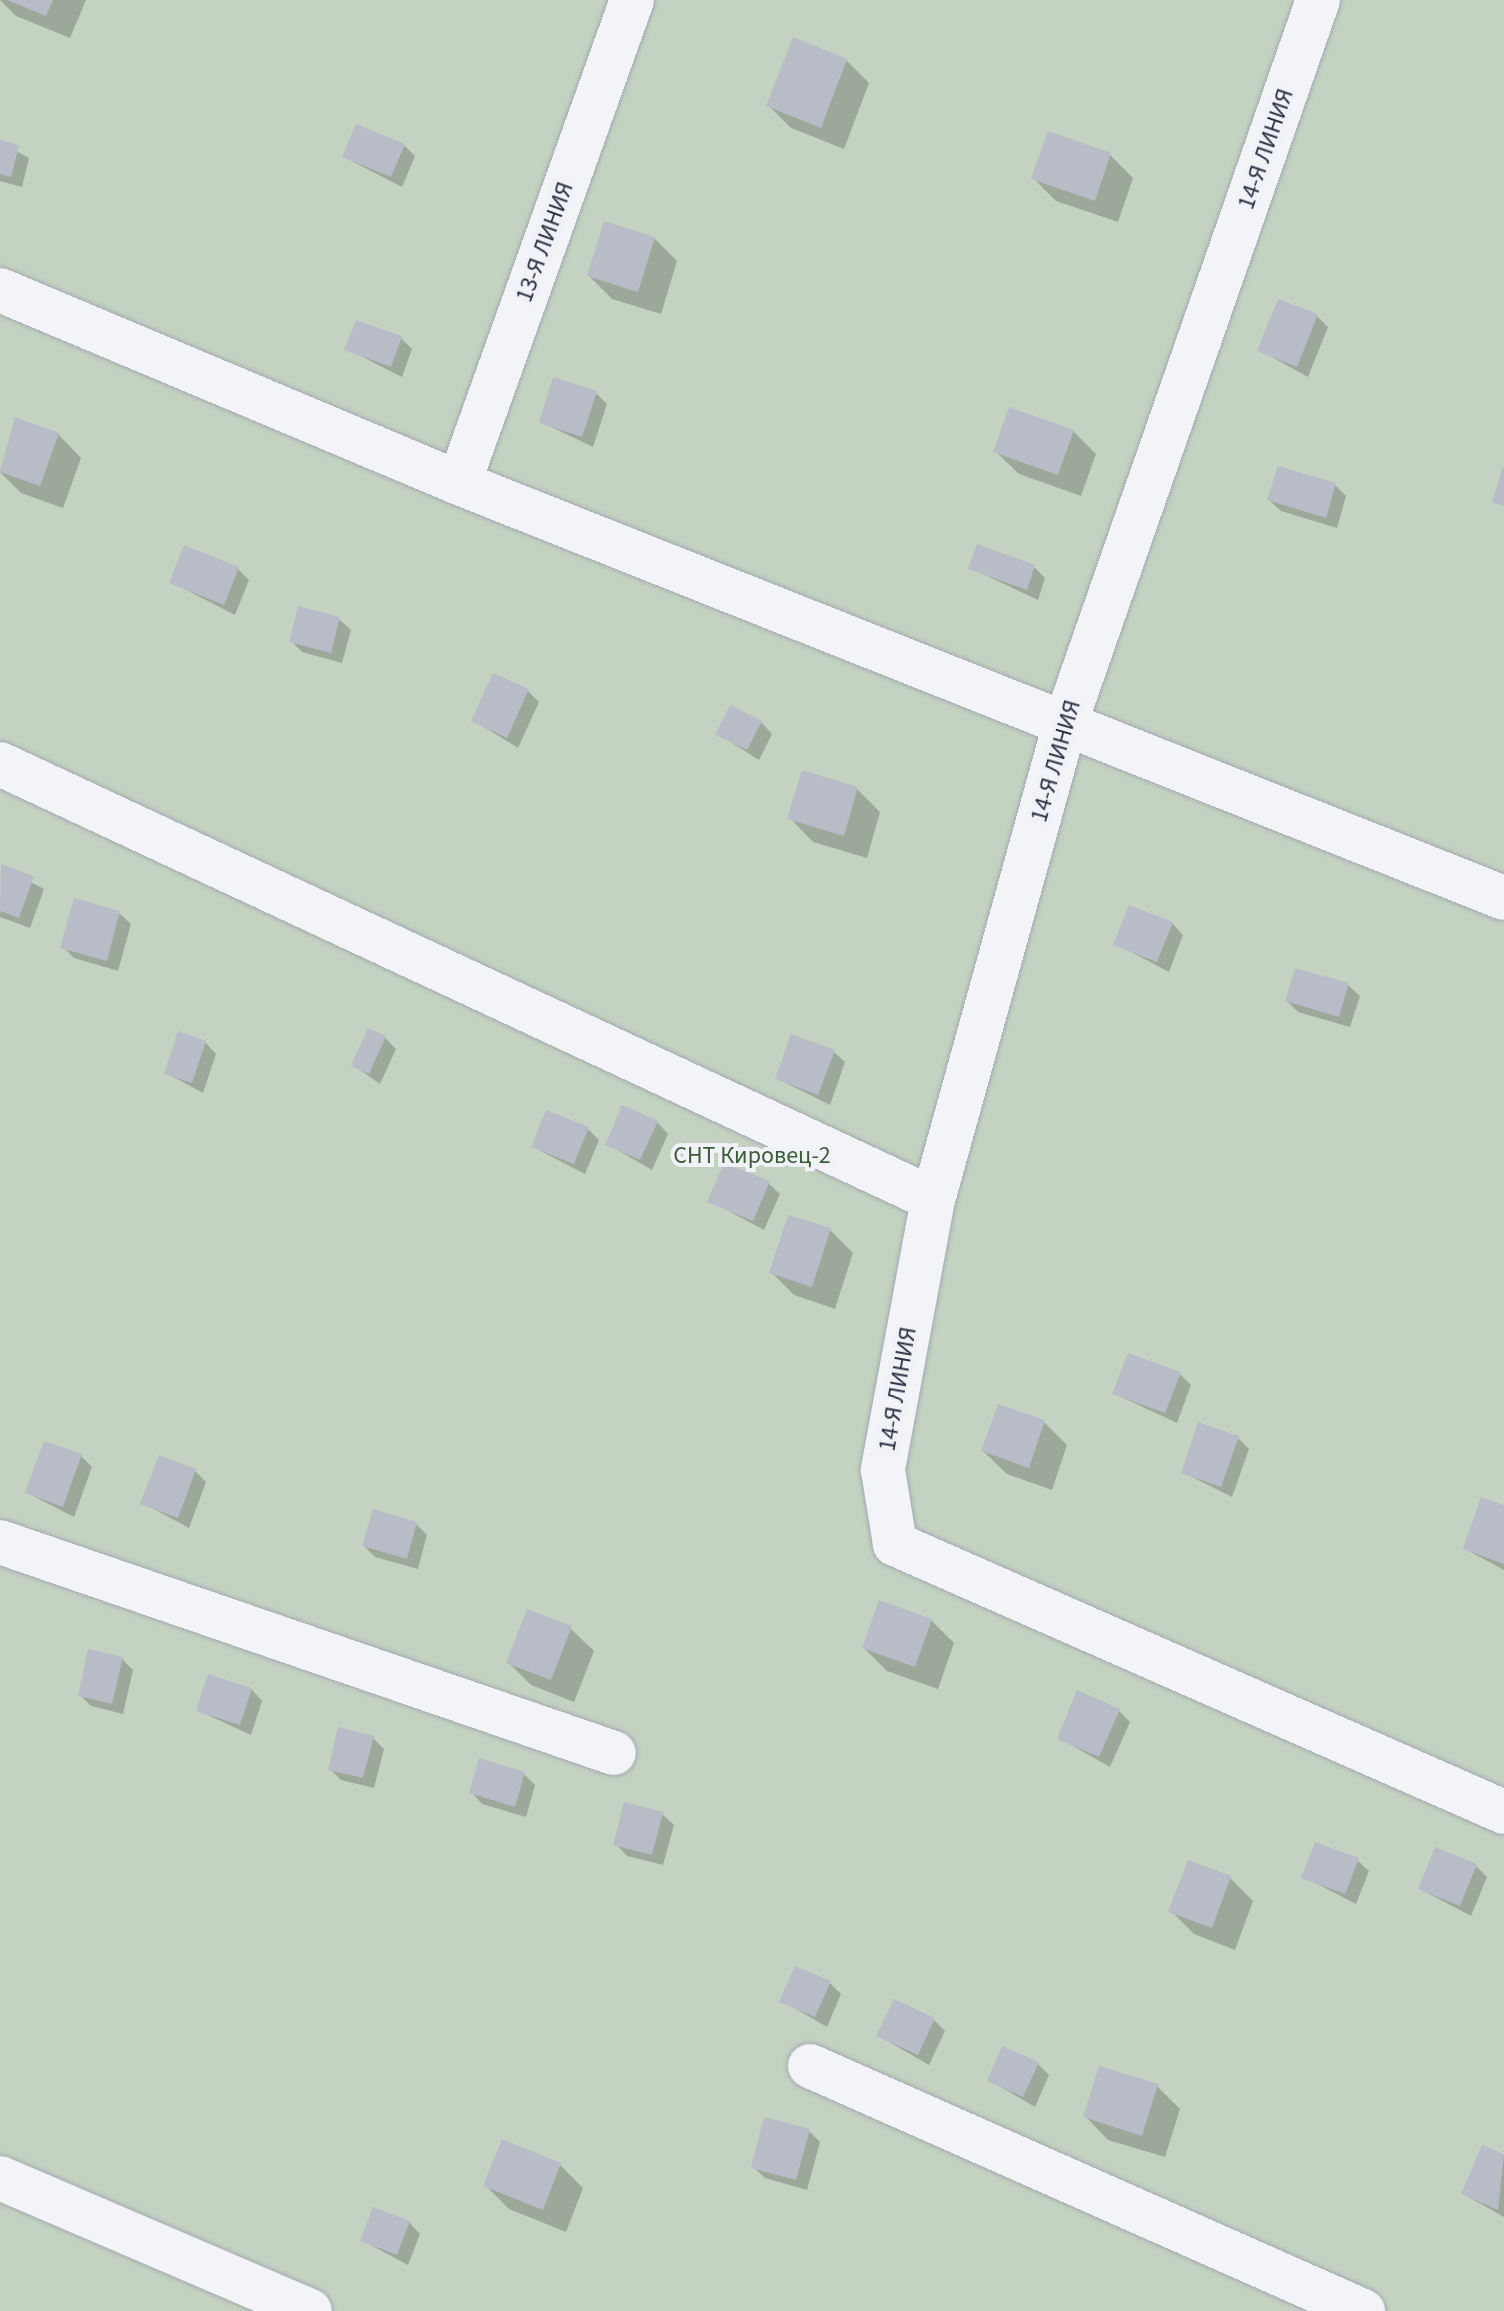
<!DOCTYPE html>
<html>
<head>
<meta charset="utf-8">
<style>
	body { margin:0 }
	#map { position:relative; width:1504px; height:2311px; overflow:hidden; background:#e0e3e9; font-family:"Source Sans 3",sans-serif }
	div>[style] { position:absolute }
	.green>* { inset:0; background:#c4d3c1 }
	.shadow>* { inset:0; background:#0003 }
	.building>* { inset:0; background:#b7bcc6 }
	.roads { filter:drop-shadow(0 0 2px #a5a9b3) drop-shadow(0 0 2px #a5a9b3) }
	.street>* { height:44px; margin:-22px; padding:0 22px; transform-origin:22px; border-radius:22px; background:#f3f4f7 }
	span { translate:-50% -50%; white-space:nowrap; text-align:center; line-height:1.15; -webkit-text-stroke:8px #f0f2f7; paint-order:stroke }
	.street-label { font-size:24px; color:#292f41 }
	.park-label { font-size:24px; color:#3a5c36 }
</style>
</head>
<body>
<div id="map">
	<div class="green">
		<i style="clip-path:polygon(0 0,1504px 0,1504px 2311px,0 2311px)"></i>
	</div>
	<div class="shadow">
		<i style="clip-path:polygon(0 0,86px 0,70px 38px,16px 16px)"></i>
		<i style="clip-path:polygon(846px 60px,869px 83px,844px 149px,791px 128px,768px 105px)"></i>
		<i style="clip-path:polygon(0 142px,29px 158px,22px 187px,0 181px)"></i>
		<i style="clip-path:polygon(404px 145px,415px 156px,402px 187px,344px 157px)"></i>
		<i style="clip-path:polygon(1110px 155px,1133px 178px,1118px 222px,1056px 201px,1033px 178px)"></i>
		<i style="clip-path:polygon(654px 238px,677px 261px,661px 314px,612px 299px,589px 276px)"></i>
		<i style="clip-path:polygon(1317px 316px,1328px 327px,1308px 377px,1259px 350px)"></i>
		<i style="clip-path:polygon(401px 338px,412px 349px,402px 377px,347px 349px)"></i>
		<i style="clip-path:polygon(596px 393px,607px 404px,593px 447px,541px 422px)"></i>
		<i style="clip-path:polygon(16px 420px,58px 434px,81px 458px,63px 508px,21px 493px,0 472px)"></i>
		<i style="clip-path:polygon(1073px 431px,1096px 454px,1081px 496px,1019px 474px,995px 451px)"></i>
		<i style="clip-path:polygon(1335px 485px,1346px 496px,1337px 528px,1281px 511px,1269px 500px)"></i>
		<i style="clip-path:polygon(1034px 567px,1045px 578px,1038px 600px,970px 568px)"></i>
		<i style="clip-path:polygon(238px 569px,249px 580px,235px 615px,171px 582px)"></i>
		<i style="clip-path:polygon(339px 619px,351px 630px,342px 663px,302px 652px,291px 641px)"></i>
		<i style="clip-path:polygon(528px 691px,539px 702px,518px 748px,474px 721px)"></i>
		<i style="clip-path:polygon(761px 722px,772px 734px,759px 760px,718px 734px)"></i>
		<i style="clip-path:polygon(857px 789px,880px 812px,867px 858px,813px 842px,790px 818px)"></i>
		<i style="clip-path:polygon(2px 867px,44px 889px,30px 928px,0 917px)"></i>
		<i style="clip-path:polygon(119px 913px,131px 924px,118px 971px,74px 958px,63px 947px)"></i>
		<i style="clip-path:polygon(1172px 923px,1183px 935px,1169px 972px,1116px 944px)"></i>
		<i style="clip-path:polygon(1348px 985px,1360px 996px,1350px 1027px,1298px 1012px,1287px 1001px)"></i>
		<i style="clip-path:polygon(385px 1038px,396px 1049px,380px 1084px,353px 1065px)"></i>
		<i style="clip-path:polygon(205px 1042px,216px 1054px,203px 1093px,166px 1073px)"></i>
		<i style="clip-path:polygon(833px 1051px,845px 1062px,830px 1105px,778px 1079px)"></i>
		<i style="clip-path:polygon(657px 1122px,668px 1134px,652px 1170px,607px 1144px)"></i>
		<i style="clip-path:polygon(588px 1129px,599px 1140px,585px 1174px,533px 1147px)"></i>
		<i style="clip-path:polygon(768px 1183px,780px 1194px,764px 1230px,710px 1201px)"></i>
		<i style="clip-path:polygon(830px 1230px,853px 1253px,835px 1309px,794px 1295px,771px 1272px)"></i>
		<i style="clip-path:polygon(1180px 1374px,1191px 1385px,1177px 1423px,1115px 1394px)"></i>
		<i style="clip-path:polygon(1044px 1422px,1067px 1445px,1052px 1490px,1007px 1474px,983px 1451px)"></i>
		<i style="clip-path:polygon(1238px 1438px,1249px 1449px,1232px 1497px,1184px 1473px)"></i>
		<i style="clip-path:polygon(81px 1456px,92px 1467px,74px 1517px,27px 1493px)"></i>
		<i style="clip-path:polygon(195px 1471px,206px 1482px,189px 1528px,143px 1503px)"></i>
		<i style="clip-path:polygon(1504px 1507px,1504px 1570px,1465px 1549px)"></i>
		<i style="clip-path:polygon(416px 1524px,427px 1535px,418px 1569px,375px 1557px,364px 1546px)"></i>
		<i style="clip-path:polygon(931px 1620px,954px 1643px,938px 1689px,887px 1671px,864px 1648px)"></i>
		<i style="clip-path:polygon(570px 1628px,594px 1651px,574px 1702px,531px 1685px,508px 1662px)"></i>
		<i style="clip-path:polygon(122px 1659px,133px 1670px,123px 1714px,91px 1706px,80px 1695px)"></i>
		<i style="clip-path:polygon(251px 1689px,262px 1701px,251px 1735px,199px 1711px)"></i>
		<i style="clip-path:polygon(1119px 1711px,1130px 1722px,1110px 1767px,1059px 1738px)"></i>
		<i style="clip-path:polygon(373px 1738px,384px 1749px,374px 1788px,341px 1780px,330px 1769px)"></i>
		<i style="clip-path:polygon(524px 1774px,535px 1785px,526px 1817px,482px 1804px,471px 1792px)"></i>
		<i style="clip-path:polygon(662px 1814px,674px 1825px,663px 1865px,627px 1856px,616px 1844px)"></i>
		<i style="clip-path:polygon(1357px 1860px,1369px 1871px,1356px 1904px,1304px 1877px)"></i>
		<i style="clip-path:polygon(1476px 1866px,1487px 1877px,1471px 1916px,1420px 1889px)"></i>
		<i style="clip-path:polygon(1230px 1878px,1253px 1901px,1235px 1950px,1194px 1934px,1171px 1911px)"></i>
		<i style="clip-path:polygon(830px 1983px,841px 1994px,827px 2027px,782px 2001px)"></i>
		<i style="clip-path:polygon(934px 2020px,945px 2031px,929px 2065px,879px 2036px)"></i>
		<i style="clip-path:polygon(1038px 2064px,1049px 2075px,1035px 2107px,989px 2080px)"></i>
		<i style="clip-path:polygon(1157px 2086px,1180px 2109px,1165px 2157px,1108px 2140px,1085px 2116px)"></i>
		<i style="clip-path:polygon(809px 2131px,820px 2142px,807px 2190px,765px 2178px,753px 2167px)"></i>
		<i style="clip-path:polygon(1483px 2147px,1504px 2156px,1504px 2217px,1463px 2194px)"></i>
		<i style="clip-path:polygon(560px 2165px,583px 2188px,566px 2232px,509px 2209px,486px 2186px)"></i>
		<i style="clip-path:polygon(409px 2222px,420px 2234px,408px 2265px,363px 2241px)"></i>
	</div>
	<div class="building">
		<i style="clip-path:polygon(7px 0,53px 0,46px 16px)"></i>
		<i style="clip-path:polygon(793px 37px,847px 59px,821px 128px,766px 106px)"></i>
		<i style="clip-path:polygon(356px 124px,405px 144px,391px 177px,342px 157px)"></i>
		<i style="clip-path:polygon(1048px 131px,1111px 153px,1095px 201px,1031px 179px)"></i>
		<i style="clip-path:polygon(0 140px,19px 145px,11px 177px,0 174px)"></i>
		<i style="clip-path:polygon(604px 221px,655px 237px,638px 292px,587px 276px)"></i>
		<i style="clip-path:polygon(1278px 299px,1318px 314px,1297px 367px,1257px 351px)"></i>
		<i style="clip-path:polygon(356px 320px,402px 336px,391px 367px,344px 350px)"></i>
		<i style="clip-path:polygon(553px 377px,597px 391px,582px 437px,539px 423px)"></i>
		<i style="clip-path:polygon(1009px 407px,1074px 430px,1058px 475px,993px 452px)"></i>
		<i style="clip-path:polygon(15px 417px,59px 433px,40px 486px,0 472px)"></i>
		<i style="clip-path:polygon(1278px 466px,1336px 483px,1326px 518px,1267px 500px)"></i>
		<i style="clip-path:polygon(1503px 467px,1504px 468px,1504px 506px,1492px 502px)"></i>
		<i style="clip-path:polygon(977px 544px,1035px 565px,1027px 590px,968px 569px)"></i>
		<i style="clip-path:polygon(184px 545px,239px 567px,224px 605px,169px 583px)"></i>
		<i style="clip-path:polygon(298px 606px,340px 617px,331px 653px,289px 642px)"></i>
		<i style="clip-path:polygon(493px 673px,529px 689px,507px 738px,471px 721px)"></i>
		<i style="clip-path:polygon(730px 705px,762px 721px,747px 750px,715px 735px)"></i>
		<i style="clip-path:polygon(802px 770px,858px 787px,844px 836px,787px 819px)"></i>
		<i style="clip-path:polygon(1px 864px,34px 876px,19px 918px,0 911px)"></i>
		<i style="clip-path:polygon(74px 898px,120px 911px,107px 961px,60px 948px)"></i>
		<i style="clip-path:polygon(1129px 905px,1173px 922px,1157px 962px,1113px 945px)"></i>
		<i style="clip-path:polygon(1295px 968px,1349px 983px,1339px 1017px,1285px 1001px)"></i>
		<i style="clip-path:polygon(368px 1028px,386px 1036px,369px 1074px,351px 1066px)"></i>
		<i style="clip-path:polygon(178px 1031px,206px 1041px,192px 1083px,164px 1074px)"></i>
		<i style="clip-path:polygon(791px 1034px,835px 1050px,818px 1095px,775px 1079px)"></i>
		<i style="clip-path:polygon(622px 1105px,658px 1121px,640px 1160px,605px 1145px)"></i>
		<i style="clip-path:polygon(546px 1110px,589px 1127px,574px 1164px,531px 1147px)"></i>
		<i style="clip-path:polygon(724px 1163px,770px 1181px,753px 1221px,707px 1202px)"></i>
		<i style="clip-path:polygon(788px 1215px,831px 1228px,812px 1287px,769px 1273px)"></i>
		<i style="clip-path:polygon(1128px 1353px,1181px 1372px,1165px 1413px,1112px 1394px)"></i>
		<i style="clip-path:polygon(998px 1404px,1045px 1420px,1029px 1468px,981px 1451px)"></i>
		<i style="clip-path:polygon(1198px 1422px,1239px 1436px,1221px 1487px,1181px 1473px)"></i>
		<i style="clip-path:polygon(44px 1441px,82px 1454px,63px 1507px,25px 1493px)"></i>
		<i style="clip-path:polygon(159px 1455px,196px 1469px,178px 1518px,140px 1504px)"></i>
		<i style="clip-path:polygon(1481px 1497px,1504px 1505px,1504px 1564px,1463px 1549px)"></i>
		<i style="clip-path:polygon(373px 1509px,417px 1522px,407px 1559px,362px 1546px)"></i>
		<i style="clip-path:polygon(879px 1600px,932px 1619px,915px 1667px,862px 1648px)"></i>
		<i style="clip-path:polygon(527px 1609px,572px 1626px,551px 1680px,506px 1663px)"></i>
		<i style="clip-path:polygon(88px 1649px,123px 1657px,112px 1704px,78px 1696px)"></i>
		<i style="clip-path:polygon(208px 1674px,252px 1688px,240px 1725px,196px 1711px)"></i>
		<i style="clip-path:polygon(1077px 1690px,1120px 1709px,1099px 1757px,1057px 1739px)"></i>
		<i style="clip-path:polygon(338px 1727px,374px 1736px,363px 1778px,328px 1770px)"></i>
		<i style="clip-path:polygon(479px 1758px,525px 1772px,515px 1807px,469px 1793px)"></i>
		<i style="clip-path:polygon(624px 1802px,663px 1812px,652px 1855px,613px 1845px)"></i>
		<i style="clip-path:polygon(1315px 1842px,1359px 1858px,1345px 1894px,1301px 1878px)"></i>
		<i style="clip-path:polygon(1435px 1847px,1477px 1864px,1460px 1906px,1418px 1889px)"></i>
		<i style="clip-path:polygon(1188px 1860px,1231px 1876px,1212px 1928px,1168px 1912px)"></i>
		<i style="clip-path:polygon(795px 1966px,831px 1981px,815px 2017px,779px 2002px)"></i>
		<i style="clip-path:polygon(894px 1999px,935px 2018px,918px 2055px,876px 2036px)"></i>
		<i style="clip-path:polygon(1002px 2046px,1039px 2062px,1023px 2097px,987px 2081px)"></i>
		<i style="clip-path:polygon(1099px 2066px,1158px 2084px,1142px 2136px,1083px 2117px)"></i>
		<i style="clip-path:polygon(764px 2117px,810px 2129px,796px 2180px,751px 2168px)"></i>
		<i style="clip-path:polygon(502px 2139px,561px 2163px,543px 2210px,483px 2186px)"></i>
		<i style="clip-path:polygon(1482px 2145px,1504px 2154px,1498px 2210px,1461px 2194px)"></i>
		<i style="clip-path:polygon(373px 2207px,410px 2221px,397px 2255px,360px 2241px)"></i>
	</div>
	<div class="roads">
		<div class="street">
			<i style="left:1318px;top:0;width:767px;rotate:109.26deg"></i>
			<i style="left:1065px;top:724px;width:493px;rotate:105.5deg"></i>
			<i style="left:933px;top:1199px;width:276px;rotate:100.5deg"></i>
			<i style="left:883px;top:1470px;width:75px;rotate:80.8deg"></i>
			<i style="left:895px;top:1544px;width:665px;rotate:23.75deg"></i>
			<i style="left:0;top:290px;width:498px;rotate:22.8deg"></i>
			<i style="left:459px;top:483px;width:1124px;rotate:21.66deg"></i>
			<i style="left:459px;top:483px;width:513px;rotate:-70.29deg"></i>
			<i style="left:0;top:764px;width:1029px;rotate:25deg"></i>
			<i style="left:0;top:1542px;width:649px;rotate:18.97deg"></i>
			<i style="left:810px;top:2066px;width:605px;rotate:23.9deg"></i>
			<i style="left:0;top:2178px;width:337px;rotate:23.2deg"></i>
		</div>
	</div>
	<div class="street-label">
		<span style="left:1266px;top:149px;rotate:-71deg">14-Я ЛИНИЯ</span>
		<span style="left:545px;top:242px;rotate:-70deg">13-Я ЛИНИЯ</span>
		<span style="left:1056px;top:761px;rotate:-74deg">14-Я ЛИНИЯ</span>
		<span style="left:898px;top:1389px;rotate:-80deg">14-Я ЛИНИЯ</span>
	</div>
	<div class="park-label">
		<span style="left:752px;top:1156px">СНТ Кировец-2</span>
	</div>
</div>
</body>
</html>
